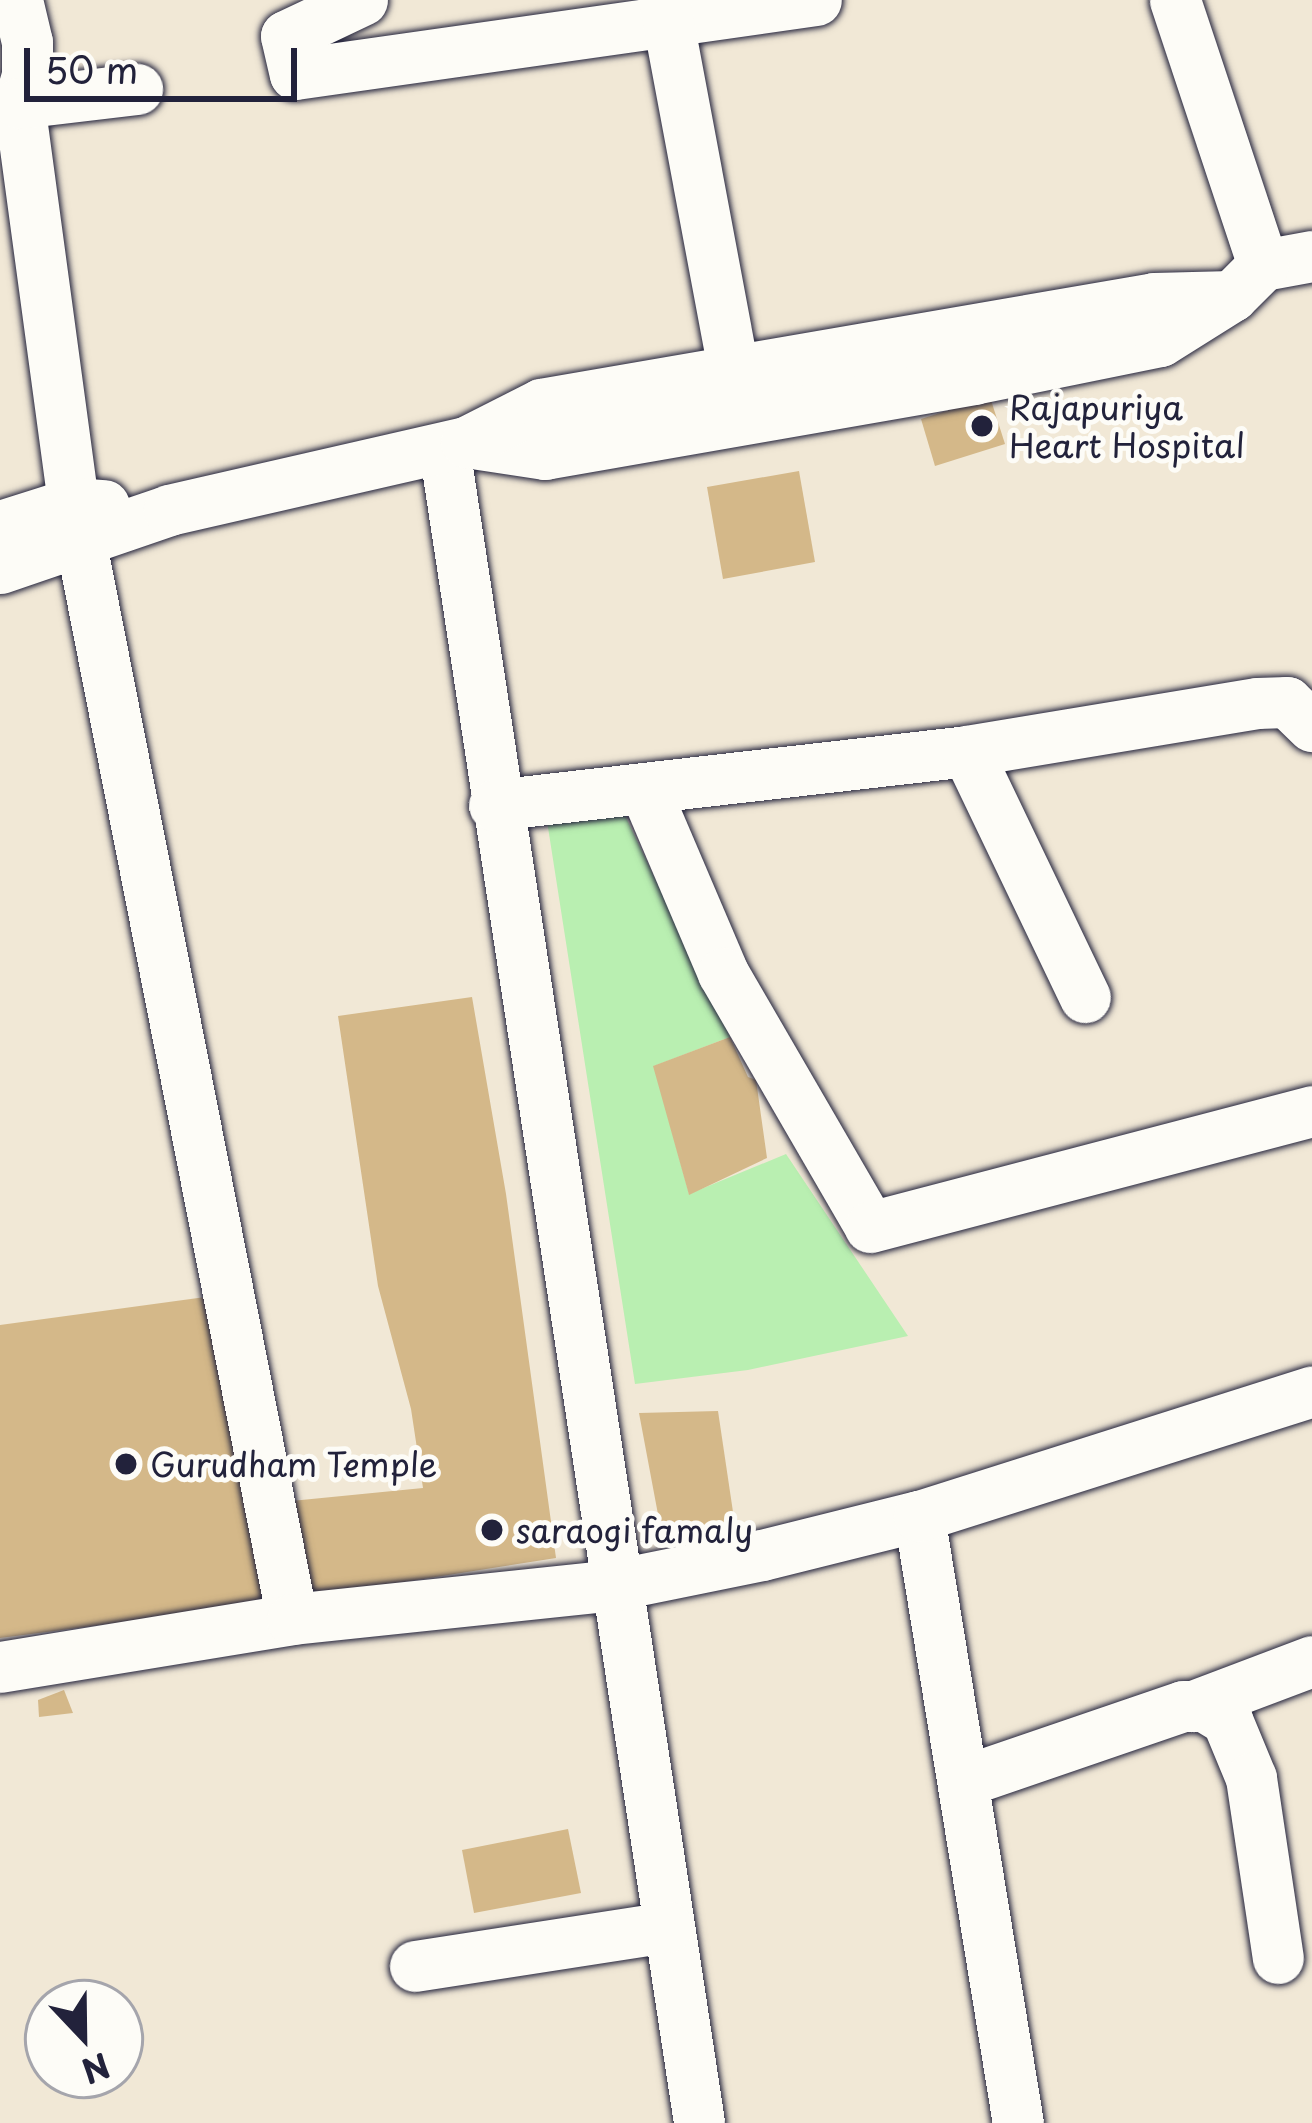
<!DOCTYPE html>
<html>
<head>
<meta charset="utf-8">
<style>
	body { margin:0 }
	#map { position:relative; width:1312px; height:2123px; overflow:hidden; background:#f1e8d6; font-family:"Playpen Sans",sans-serif }
	div>[style] { position:absolute }
	.green>* { inset:0; background:#b9efb1 }
	.building>* { inset:0; background:#d4b889 }
	.roads { filter:drop-shadow(0 0 3px #22223b) drop-shadow(0 0 3px #22223b) }
	.minor>* { height:51px; margin:-25.5px; padding:0 25.5px; transform-origin:25.5px; border-radius:25.5px; background:#fdfcf7 }
	.dots>* { width:33px; height:33px; translate:-50% -50%; box-sizing:border-box; border:6px solid #fdfcf7; border-radius:50% }
	span { translate:-50% -50%; white-space:nowrap; text-align:center; line-height:1.15; -webkit-text-stroke:10px #fdfcf7; paint-order:stroke }
	.poi-label { font-size:33px; color:#22223b }
	.left { translate:0 -50%; text-align:left }
	.north { position:absolute; left:24px; top:1979px; width:120px; height:120px; box-sizing:border-box; background:#fdfcf7; border:3px solid #a5a5ac; border-radius:50%; rotate:158deg; font-size:33px; font-weight:700; line-height:48px; text-align:center; color:#22223b }
	.north::after { content:''; display:block; margin:auto; width:42px; height:54px; background:#22223b; clip-path:polygon(50% 0,100% 100%,50% 72%,0 100%) }
	.scale { position:absolute; left:24px; top:48px; width:273px; height:54px; box-sizing:border-box; border:6px solid #22223b; border-top:0; padding-left:15px; font-size:36px; line-height:42px; white-space:nowrap; color:#22223b; -webkit-text-stroke:9px #fdfcf7; paint-order:stroke }
</style>
</head>
<body>
<div id="map">
	<div class="green">
		<i style="clip-path:polygon(622px 809px,730px 1037px,654px 1066px,689px 1194px,786px 1154px,908px 1336px,748px 1370px,635px 1384px,547px 821px)"></i>
	</div>
	<div class="building">
		<i style="clip-path:polygon(990px 397px,1005px 444px,935px 466px,921px 419px)"></i>
		<i style="clip-path:polygon(799px 471px,815px 562px,723px 579px,707px 487px)"></i>
		<i style="clip-path:polygon(472px 997px,506px 1194px,556px 1558px,290px 1600px,271px 1503px,423px 1488px,411px 1409px,378px 1286px,338px 1016px)"></i>
		<i style="clip-path:polygon(730px 1037px,748px 1077px,756px 1080px,767px 1158px,689px 1195px,653px 1066px)"></i>
		<i style="clip-path:polygon(220px 1295px,280px 1602px,0 1638px,0 1325px)"></i>
		<i style="clip-path:polygon(718px 1411px,736px 1532px,663px 1541px,639px 1413px)"></i>
		<i style="clip-path:polygon(64px 1690px,73px 1713px,39px 1717px,38px 1700px)"></i>
		<i style="clip-path:polygon(568px 1829px,581px 1893px,474px 1913px,462px 1850px)"></i>
	</div>
	<div class="roads">
		<div class="minor">
			<i style="left:17px;top:0;width:43px;rotate:76.6deg"></i>
			<i style="left:27px;top:42px;width:33px;rotate:90deg"></i>
			<i style="left:27px;top:75px;width:29px;rotate:106deg"></i>
			<i style="left:19px;top:103px;width:404px;rotate:82.3deg"></i>
			<i style="left:73px;top:503px;width:1137px;rotate:78.9deg"></i>
			<i style="left:362px;top:0;width:84px;rotate:154.7deg"></i>
			<i style="left:286px;top:36px;width:39px;rotate:77deg"></i>
			<i style="left:295px;top:74px;width:526px;rotate:-8.08deg"></i>
			<i style="left:664px;top:0;width:374px;rotate:79.4deg"></i>
			<i style="left:19px;top:103px;width:119px;rotate:-6.8deg"></i>
			<i style="left:1263px;top:265px;width:50px;rotate:-10.4deg"></i>
			<i style="left:466px;top:442px;width:80px;rotate:8.6deg"></i>
			<i style="left:545px;top:454px;width:435px;rotate:-9.9deg"></i>
			<i style="left:973px;top:379px;width:191px;rotate:-11.5deg"></i>
			<i style="left:1160px;top:341px;width:85px;rotate:-32deg"></i>
			<i style="left:1232px;top:296px;width:44px;rotate:-45deg"></i>
			<i style="left:1263px;top:265px;width:279px;rotate:-108.4deg"></i>
			<i style="left:444px;top:448px;width:1694px;rotate:81.34deg"></i>
			<i style="left:0;top:526px;width:77px;rotate:-17.5deg"></i>
			<i style="left:73px;top:503px;width:31px;rotate:4deg"></i>
			<i style="left:0;top:568px;width:179px;rotate:-18.9deg"></i>
			<i style="left:169px;top:510px;width:305px;rotate:-12.9deg"></i>
			<i style="left:466px;top:442px;width:84px;rotate:-26.9deg"></i>
			<i style="left:541px;top:404px;width:622px;rotate:-9.81deg"></i>
			<i style="left:1154px;top:298px;width:78px;rotate:-1.5deg"></i>
			<i style="left:967px;top:751px;width:273px;rotate:64.4deg"></i>
			<i style="left:645px;top:790px;width:199px;rotate:66.9deg"></i>
			<i style="left:723px;top:973px;width:293px;rotate:59.9deg"></i>
			<i style="left:870px;top:1227px;width:457px;rotate:-14.7deg"></i>
			<i style="left:494px;top:805px;width:476px;rotate:-6.5deg"></i>
			<i style="left:967px;top:751px;width:294px;rotate:-9.4deg"></i>
			<i style="left:1257px;top:703px;width:30px;rotate:-2deg"></i>
			<i style="left:1287px;top:702px;width:35px;rotate:44deg"></i>
			<i style="left:919px;top:1516px;width:615px;rotate:80.74deg"></i>
			<i style="left:0;top:1667px;width:296px;rotate:-9.3deg"></i>
			<i style="left:292px;top:1619px;width:324px;rotate:-6deg"></i>
			<i style="left:614px;top:1585px;width:151px;rotate:-11.5deg"></i>
			<i style="left:762px;top:1555px;width:162px;rotate:-14deg"></i>
			<i style="left:919px;top:1516px;width:412px;rotate:-17.6deg"></i>
			<i style="left:1193px;top:1706px;width:127px;rotate:-20.7deg"></i>
			<i style="left:964px;top:1781px;width:231px;rotate:-18.9deg"></i>
			<i style="left:1183px;top:1706px;width:21px"></i>
			<i style="left:1204px;top:1706px;width:27px;rotate:31deg"></i>
			<i style="left:1227px;top:1720px;width:63px;rotate:67.5deg"></i>
			<i style="left:1251px;top:1778px;width:182px;rotate:81.5deg"></i>
			<i style="left:415px;top:1966px;width:255px;rotate:-8.8deg"></i>
		</div>
	</div>
	<div class="dots">
		<i style="left:982px;top:426px;background:#22223b"></i>
		<i style="left:126px;top:1464px;background:#22223b"></i>
		<i style="left:492px;top:1530px;background:#22223b"></i>
	</div>
	<div class="poi-label">
		<span class="left" style="left:1009px;top:426px">Rajapuriya<br>Heart Hospital</span>
		<span class="left" style="left:150px;top:1464px">Gurudham Temple</span>
		<span class="left" style="left:516px;top:1530px">saraogi famaly</span>
	</div>
	<div class="north">N</div>
	<div class="scale">50 m</div>
</div>
</body>
</html>
